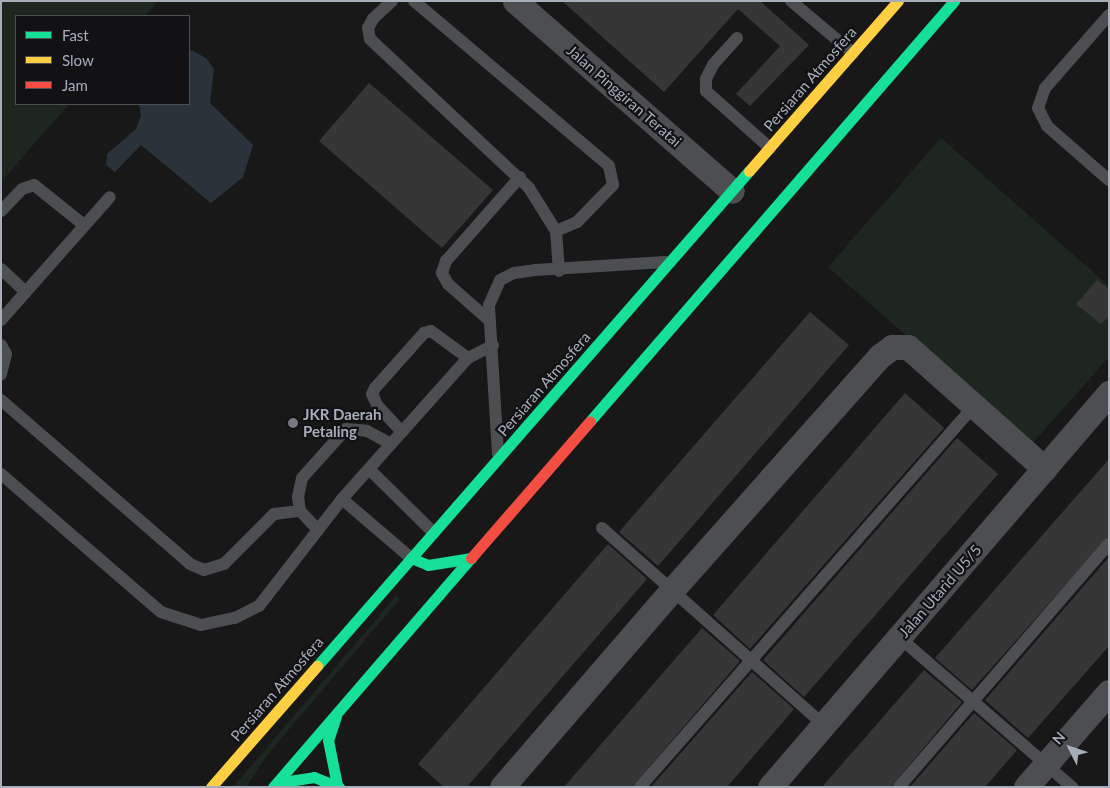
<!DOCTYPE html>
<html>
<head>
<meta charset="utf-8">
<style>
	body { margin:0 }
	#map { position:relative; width:1110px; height:788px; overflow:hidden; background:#181818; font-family:Lato,sans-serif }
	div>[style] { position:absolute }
	.green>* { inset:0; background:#1d261f }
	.water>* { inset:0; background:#2a333b }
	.building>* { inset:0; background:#363637 }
	.lane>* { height:12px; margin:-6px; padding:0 6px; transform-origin:6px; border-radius:6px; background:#4c4e51 }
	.street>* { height:25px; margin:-12.5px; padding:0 12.5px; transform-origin:12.5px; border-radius:12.5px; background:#4c4e51 }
	.fast>* { height:11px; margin:-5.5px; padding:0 5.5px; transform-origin:5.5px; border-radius:5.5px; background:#16e098 }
	.slow>* { height:11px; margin:-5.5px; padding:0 5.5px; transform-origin:5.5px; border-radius:5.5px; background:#ffcf43 }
	.jam>* { height:11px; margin:-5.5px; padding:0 5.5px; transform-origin:5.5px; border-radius:5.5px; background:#f24e42 }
	.dots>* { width:14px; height:14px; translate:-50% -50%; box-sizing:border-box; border:2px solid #121214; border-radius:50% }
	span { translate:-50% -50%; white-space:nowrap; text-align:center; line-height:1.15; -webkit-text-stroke:4.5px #121214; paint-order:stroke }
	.street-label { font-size:15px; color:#a8adba }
	.poi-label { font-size:15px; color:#a8adba; font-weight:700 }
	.left { translate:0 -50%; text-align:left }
	.frame { position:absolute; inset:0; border:2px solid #a8adba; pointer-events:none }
	.legend { position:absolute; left:15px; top:15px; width:175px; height:90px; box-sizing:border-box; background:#121214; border:1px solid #4e5056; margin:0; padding:6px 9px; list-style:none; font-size:15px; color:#a8adba }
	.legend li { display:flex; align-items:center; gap:10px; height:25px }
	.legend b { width:25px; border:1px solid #4e5056 }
	.north { position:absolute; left:1045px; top:723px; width:50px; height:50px; -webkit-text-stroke:4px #121214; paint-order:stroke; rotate:311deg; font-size:14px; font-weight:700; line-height:20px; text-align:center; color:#a8adba }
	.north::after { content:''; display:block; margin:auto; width:18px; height:22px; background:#a8adba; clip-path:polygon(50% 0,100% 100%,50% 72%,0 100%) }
</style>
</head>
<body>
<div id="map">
	<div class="green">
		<i style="clip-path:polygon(1px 1px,158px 1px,145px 16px,16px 16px,16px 104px,69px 104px,1px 182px)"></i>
		<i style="clip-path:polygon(941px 138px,1109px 286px,1109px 357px,1031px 445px,828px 267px)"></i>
		<i style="clip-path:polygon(396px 596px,400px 599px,268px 754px,246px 787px,233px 787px)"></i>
	</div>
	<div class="water">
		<i style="clip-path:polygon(189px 49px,206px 58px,214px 69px,210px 103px,253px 145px,243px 177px,211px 203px,141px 145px,115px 172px,106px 165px,107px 154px,136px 129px,141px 116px,139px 104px,189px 104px)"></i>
	</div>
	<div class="building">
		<i style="clip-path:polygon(562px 1px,760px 1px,809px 45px,750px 106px,736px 94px,780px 46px,738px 9px,664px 92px)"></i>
		<i style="clip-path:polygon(369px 83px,493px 190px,442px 248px,319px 141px)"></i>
		<i style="clip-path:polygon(1097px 280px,1109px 289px,1109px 316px,1101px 324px,1076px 304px)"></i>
		<i style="clip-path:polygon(810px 312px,849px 345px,658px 566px,619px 532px)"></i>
		<i style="clip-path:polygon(905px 393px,944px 428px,750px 649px,713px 615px)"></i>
		<i style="clip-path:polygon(957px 438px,998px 474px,804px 697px,763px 660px)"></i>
		<i style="clip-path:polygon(1109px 459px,1109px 536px,972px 690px,935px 658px)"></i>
		<i style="clip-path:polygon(608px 544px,647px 579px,467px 787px,444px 787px,418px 764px)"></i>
		<i style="clip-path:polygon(1109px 557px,1109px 646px,1028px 738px,985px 700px)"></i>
		<i style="clip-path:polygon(702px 628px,740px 661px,632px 787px,564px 787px)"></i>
		<i style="clip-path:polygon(924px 670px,962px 702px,891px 787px,822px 787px)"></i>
		<i style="clip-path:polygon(752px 672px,794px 709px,727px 787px,651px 787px)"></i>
		<i style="clip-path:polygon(974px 713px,1017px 750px,985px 787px,910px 787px)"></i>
	</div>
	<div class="lane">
		<i style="left:392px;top:1px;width:26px;rotate:137deg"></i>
		<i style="left:373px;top:19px;width:10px;rotate:119deg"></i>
		<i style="left:368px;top:28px;width:11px;rotate:80deg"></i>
		<i style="left:370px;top:39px;width:218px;rotate:43.1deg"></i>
		<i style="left:529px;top:188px;width:51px;rotate:57.9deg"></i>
		<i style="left:556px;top:231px;width:40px;rotate:85.7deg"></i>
		<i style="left:414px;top:1px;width:255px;rotate:40.2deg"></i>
		<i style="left:609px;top:166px;width:19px;rotate:78deg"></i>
		<i style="left:613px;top:185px;width:52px;rotate:134.2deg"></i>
		<i style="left:577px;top:222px;width:23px;rotate:157deg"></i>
		<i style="left:791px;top:1px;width:81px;rotate:40deg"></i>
		<i style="left:1109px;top:15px;width:97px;rotate:131.2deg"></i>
		<i style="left:1045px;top:88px;width:21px;rotate:109deg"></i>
		<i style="left:1038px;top:108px;width:20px;rotate:63deg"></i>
		<i style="left:1047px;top:126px;width:82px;rotate:41.1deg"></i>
		<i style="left:737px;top:38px;width:36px;rotate:132deg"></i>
		<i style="left:713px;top:65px;width:16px;rotate:117deg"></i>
		<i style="left:706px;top:79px;width:12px;rotate:90deg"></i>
		<i style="left:706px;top:91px;width:86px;rotate:41.7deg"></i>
		<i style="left:1px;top:211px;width:30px;rotate:-46deg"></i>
		<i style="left:22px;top:189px;width:13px;rotate:-18deg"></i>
		<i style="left:34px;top:185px;width:64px;rotate:38.7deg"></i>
		<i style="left:1px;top:269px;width:34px;rotate:43deg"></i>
		<i style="left:1px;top:320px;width:164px;rotate:-48.5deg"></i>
		<i style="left:490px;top:321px;width:56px;rotate:-138.6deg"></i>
		<i style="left:448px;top:284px;width:13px;rotate:-119deg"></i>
		<i style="left:442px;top:273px;width:13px;rotate:-72deg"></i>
		<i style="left:446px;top:261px;width:112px;rotate:-48.6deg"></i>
		<i style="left:1px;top:345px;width:10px;rotate:61deg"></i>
		<i style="left:6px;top:354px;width:21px;rotate:104deg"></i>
		<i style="left:1px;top:400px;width:250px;rotate:40.9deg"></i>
		<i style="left:190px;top:564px;width:15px;rotate:23deg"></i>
		<i style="left:204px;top:570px;width:21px;rotate:-17deg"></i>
		<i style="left:224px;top:564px;width:71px;rotate:-45deg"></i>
		<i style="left:274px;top:514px;width:26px;rotate:-7deg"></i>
		<i style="left:402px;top:432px;width:37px;rotate:-133deg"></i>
		<i style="left:377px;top:405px;width:12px;rotate:-114deg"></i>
		<i style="left:372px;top:394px;width:7px;rotate:-63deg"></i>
		<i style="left:375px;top:388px;width:74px;rotate:-48.3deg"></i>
		<i style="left:424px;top:333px;width:7px;rotate:-16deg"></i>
		<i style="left:431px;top:331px;width:46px;rotate:36.1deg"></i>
		<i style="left:498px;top:454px;width:149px;rotate:-93.5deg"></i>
		<i style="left:489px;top:305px;width:27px;rotate:-66deg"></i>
		<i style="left:500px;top:280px;width:16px;rotate:-27deg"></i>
		<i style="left:514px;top:273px;width:21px;rotate:-8deg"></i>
		<i style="left:535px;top:270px;width:131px;rotate:-3.5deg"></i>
		<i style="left:369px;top:469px;width:91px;rotate:44.6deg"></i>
		<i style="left:1px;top:474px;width:211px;rotate:40.8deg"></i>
		<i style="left:161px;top:612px;width:42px;rotate:18deg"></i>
		<i style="left:201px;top:625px;width:35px;rotate:-12deg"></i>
		<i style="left:235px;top:618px;width:27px;rotate:-27deg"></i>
		<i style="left:259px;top:606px;width:135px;rotate:-52.2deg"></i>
		<i style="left:342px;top:499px;width:74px;rotate:-48.3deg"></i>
		<i style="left:391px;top:444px;width:115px;rotate:-48.2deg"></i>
		<i style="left:468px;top:358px;width:28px;rotate:-27deg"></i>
		<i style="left:342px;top:499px;width:91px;rotate:40.5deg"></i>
		<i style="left:602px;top:528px;width:297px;rotate:41.6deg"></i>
		<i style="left:318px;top:530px;width:26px;rotate:-133deg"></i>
		<i style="left:300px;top:511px;width:14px;rotate:-98deg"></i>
		<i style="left:298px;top:497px;width:19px;rotate:-78deg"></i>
		<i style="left:302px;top:478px;width:66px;rotate:-48.1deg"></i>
		<i style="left:346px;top:429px;width:21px;rotate:5deg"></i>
		<i style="left:367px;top:431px;width:27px;rotate:28deg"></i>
		<i style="left:900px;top:638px;width:228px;rotate:40.9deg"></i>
		<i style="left:640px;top:787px;width:507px;rotate:-48.76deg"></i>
		<i style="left:899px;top:787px;width:321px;rotate:-49.2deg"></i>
	</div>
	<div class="street">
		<i style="left:515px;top:1px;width:288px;rotate:41.2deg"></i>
		<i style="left:502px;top:787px;width:260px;rotate:-49.2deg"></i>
		<i style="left:672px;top:590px;width:313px;rotate:-48.4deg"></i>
		<i style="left:880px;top:356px;width:15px;rotate:-37deg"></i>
		<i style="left:892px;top:347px;width:16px"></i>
		<i style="left:908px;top:347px;width:183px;rotate:41.7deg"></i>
		<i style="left:770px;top:787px;width:520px;rotate:-49.29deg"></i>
		<i style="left:1026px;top:787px;width:126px;rotate:-48.9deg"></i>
	</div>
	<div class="fast">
		<i style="left:590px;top:421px;width:556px;rotate:-49.09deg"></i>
		<i style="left:411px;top:558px;width:18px;rotate:22deg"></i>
		<i style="left:428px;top:565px;width:44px;rotate:-9.2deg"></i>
		<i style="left:317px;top:666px;width:657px;rotate:-48.89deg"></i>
		<i style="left:336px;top:716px;width:25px;rotate:108deg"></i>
		<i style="left:328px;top:740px;width:46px;rotate:78.7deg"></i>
		<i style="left:273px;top:787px;width:303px;rotate:-49.2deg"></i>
		<i style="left:279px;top:787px;width:12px;rotate:-31deg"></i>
		<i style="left:289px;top:781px;width:25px;rotate:-9deg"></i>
		<i style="left:314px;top:777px;width:27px;rotate:22deg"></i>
	</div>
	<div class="slow">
		<i style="left:749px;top:171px;width:226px;rotate:-48.8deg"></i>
		<i style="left:211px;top:787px;width:161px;rotate:-48.8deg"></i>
	</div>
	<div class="jam">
		<i style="left:471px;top:558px;width:181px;rotate:-49deg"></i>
	</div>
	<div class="dots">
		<i style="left:293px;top:423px;background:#767981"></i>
	</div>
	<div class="street-label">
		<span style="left:810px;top:79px;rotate:-49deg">Persiaran Atmosfera</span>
		<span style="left:624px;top:96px;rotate:41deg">Jalan Pinggiran Teratai</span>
		<span style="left:544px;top:384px;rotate:-49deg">Persiaran Atmosfera</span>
		<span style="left:940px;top:591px;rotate:-49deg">Jalan Utarid U5/5</span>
		<span style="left:277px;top:689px;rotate:-49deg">Persiaran Atmosfera</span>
	</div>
	<div class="poi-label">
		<span class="left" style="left:303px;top:423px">JKR Daerah<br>Petaling</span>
	</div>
	<div class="frame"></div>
	<ul class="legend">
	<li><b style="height:6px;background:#16e098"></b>Fast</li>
	<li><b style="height:6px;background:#ffcf43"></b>Slow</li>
	<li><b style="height:6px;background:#f24e42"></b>Jam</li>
	</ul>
	<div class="north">N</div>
</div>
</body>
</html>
